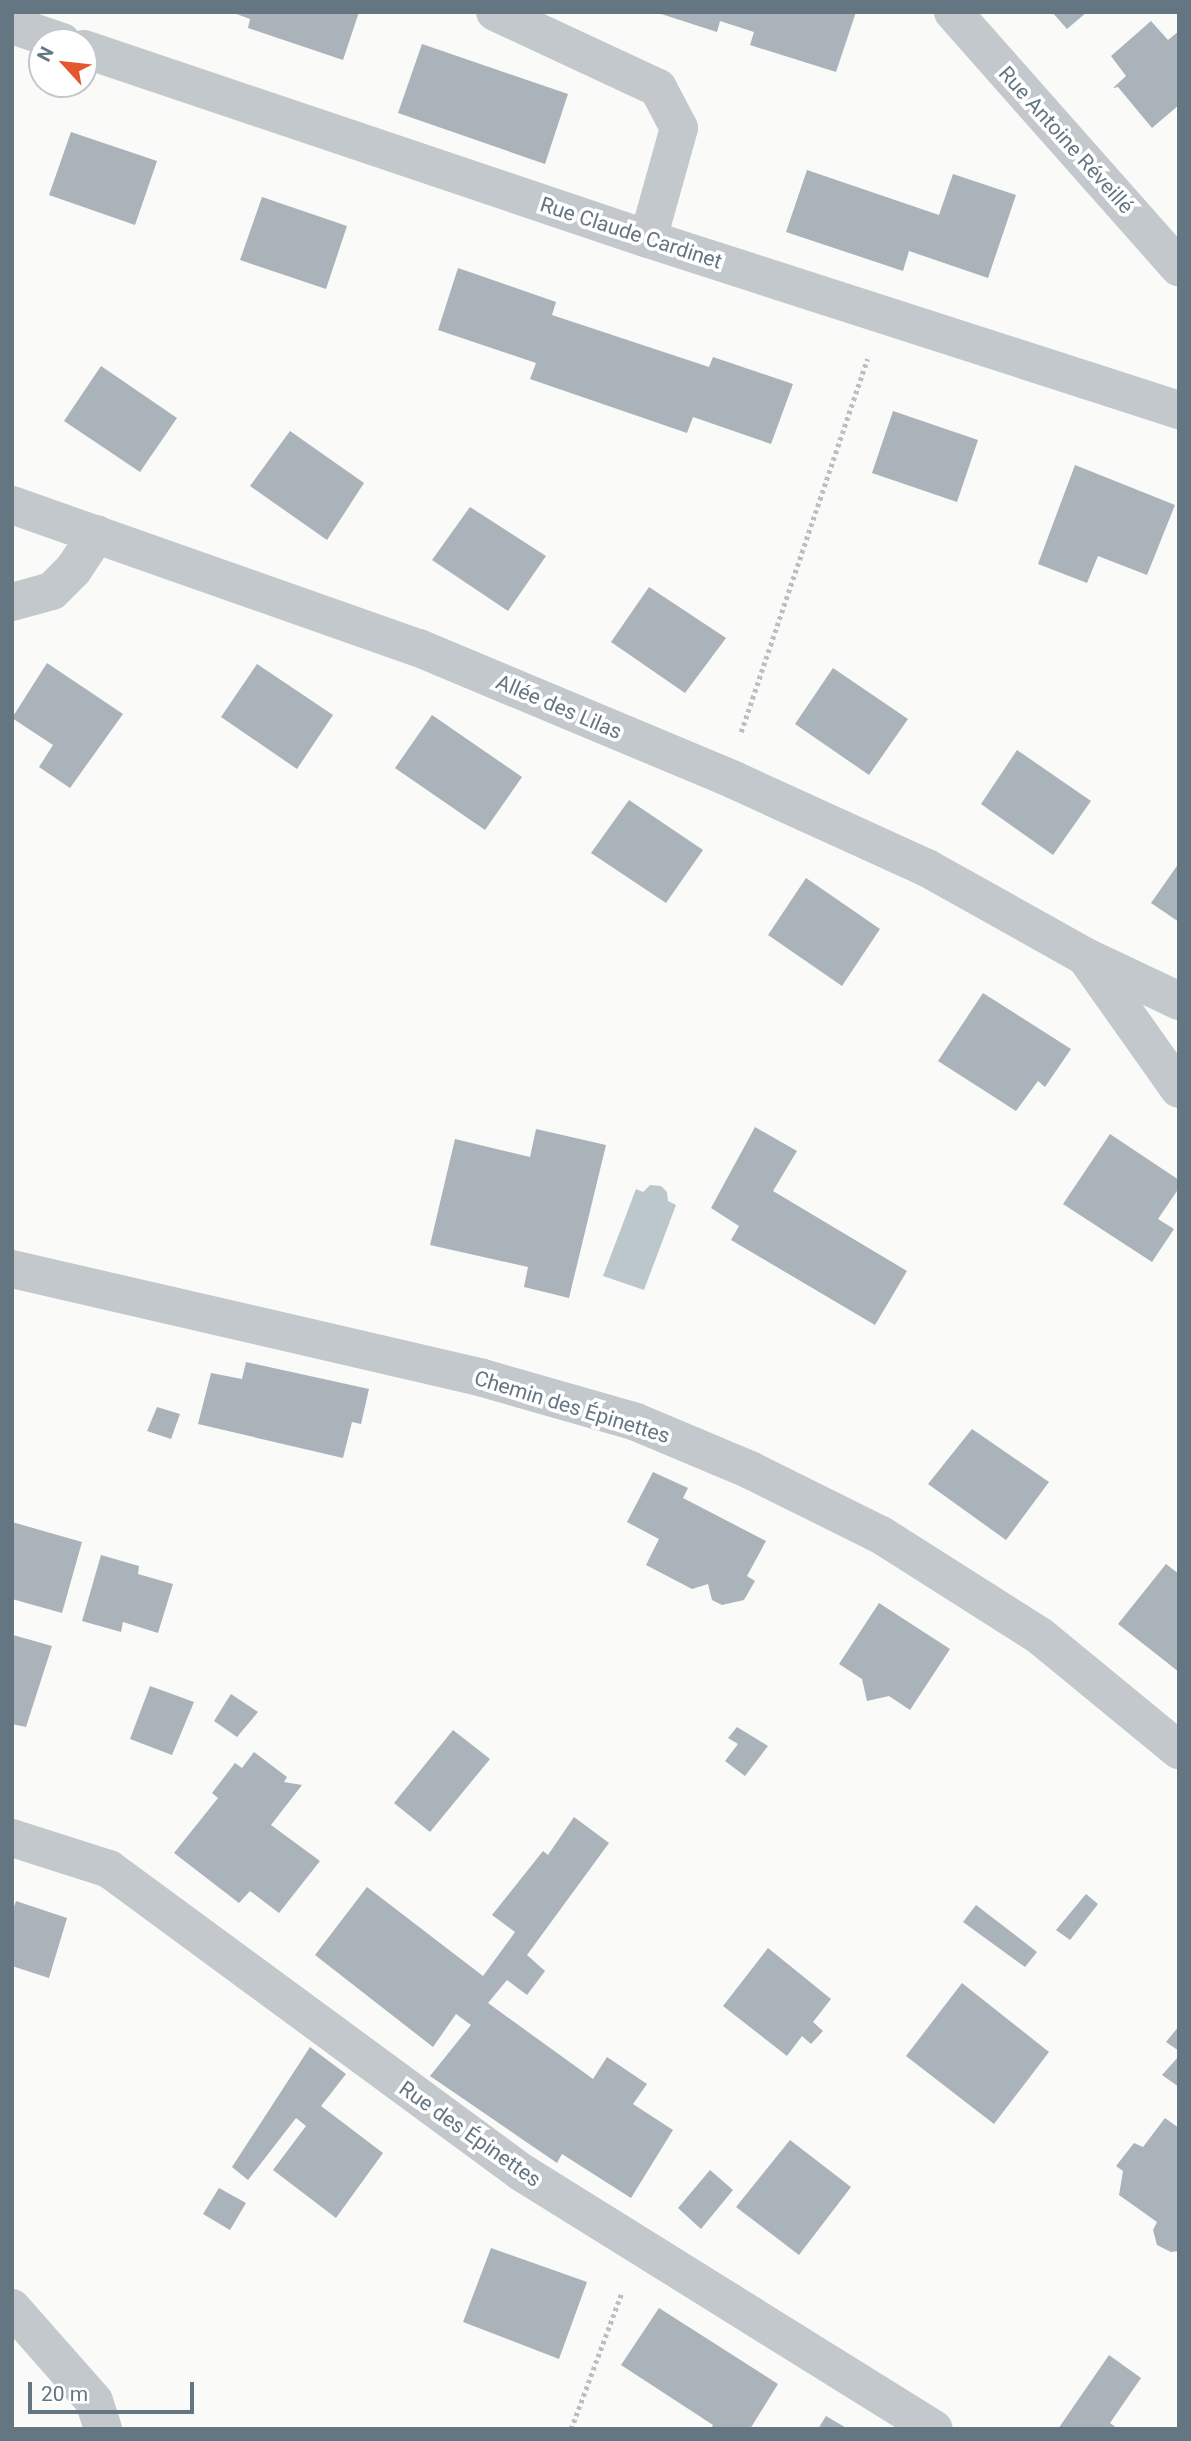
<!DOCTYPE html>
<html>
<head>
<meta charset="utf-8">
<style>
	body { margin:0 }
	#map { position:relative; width:1191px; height:2441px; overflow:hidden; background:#fafaf8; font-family:Roboto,sans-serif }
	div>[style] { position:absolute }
	.water>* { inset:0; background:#bbc7cb }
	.building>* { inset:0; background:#aab3b9 }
	.path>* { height:4.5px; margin-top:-2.25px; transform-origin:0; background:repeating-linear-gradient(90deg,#bbbfc2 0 3.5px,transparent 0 7px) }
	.minor>* { height:38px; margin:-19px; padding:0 19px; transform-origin:19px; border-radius:19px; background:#c3c8cc }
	span { translate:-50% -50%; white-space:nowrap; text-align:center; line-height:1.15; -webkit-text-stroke:7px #fff; paint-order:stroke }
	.street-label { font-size:21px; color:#657683 }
	.frame { position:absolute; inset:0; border:14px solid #657683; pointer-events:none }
	.north { position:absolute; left:28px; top:28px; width:70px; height:70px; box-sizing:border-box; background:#fff; border:2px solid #c1c8cd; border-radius:50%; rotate:297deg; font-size:19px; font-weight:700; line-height:28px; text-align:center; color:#657683 }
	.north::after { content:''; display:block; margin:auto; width:24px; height:32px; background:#e4572e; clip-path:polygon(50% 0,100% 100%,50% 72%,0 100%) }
	.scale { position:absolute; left:28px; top:2382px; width:166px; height:32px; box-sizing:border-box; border:4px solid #657683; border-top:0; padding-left:9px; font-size:21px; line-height:24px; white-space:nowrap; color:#657683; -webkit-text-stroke:5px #fff; paint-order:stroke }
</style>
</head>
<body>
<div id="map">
	<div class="water">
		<i style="clip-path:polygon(650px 1185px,661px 1186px,667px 1192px,668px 1201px,676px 1205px,644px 1290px,603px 1276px,636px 1189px,643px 1192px)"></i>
	</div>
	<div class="building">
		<i style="clip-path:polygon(231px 12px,359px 12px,343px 60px,248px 28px,250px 19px)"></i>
		<i style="clip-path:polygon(655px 12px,856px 12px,836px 72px,750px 45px,754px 32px,720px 21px,717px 32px)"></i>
		<i style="clip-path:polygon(1052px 12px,1087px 12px,1067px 29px)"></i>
		<i style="clip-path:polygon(1151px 21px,1168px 40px,1179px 31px,1179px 105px,1152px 128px,1118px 87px,1113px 88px,1126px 76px,1111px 56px)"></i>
		<i style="clip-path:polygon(422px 44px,568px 94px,545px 164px,398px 113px)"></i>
		<i style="clip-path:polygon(71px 132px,157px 161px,135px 225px,49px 195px)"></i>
		<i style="clip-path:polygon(807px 170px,939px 215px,953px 174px,1016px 195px,988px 278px,909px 251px,903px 271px,786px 232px)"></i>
		<i style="clip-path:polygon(262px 197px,347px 226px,326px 289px,240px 260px)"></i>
		<i style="clip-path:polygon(458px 268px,556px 302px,552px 315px,709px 367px,713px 357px,793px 384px,771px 444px,693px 417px,687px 433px,530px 379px,536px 363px,438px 330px)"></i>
		<i style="clip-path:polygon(101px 366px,177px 418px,140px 472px,64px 421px)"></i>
		<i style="clip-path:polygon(893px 411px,978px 440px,957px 502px,872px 473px)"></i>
		<i style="clip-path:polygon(290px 431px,364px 483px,327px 540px,250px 486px)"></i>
		<i style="clip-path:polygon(1075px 465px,1175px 505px,1147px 575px,1098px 556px,1087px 583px,1038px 564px)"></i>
		<i style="clip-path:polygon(470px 507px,546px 556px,508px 611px,432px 560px)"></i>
		<i style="clip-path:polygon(649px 587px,726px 638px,685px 693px,611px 642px)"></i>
		<i style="clip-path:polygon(47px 663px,123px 714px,70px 788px,39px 767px,53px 745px,12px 718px)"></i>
		<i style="clip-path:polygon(257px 664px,333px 715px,297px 769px,221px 717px)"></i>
		<i style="clip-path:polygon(833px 668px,908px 719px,869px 775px,795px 724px)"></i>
		<i style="clip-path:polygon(432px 715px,522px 777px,485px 830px,395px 768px)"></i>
		<i style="clip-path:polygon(1017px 750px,1091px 801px,1053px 855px,981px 804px)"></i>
		<i style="clip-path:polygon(629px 800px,703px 850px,666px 903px,591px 853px)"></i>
		<i style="clip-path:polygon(1179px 863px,1179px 922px,1151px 903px)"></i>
		<i style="clip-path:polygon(806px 878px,880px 929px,842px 986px,768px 935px)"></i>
		<i style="clip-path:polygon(983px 993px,1071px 1049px,1045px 1087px,1038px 1081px,1016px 1111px,938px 1061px)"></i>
		<i style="clip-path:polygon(755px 1127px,797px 1151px,773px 1191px,907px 1271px,875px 1325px,731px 1240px,739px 1226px,711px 1208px)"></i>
		<i style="clip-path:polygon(536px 1129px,606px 1145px,569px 1298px,524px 1287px,528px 1267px,430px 1245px,455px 1139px,530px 1157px)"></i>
		<i style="clip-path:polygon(1110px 1134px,1179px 1180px,1179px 1188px,1158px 1219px,1174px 1229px,1152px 1262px,1063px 1204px)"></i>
		<i style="clip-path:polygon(246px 1362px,369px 1389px,361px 1424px,352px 1422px,343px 1458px,198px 1424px,211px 1373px,242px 1379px)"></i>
		<i style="clip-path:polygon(157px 1407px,180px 1414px,171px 1439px,147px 1431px)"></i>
		<i style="clip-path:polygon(972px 1429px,1049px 1482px,1006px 1540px,928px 1484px)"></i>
		<i style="clip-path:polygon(653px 1472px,688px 1488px,683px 1498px,766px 1541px,747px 1576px,755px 1581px,744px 1600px,722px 1605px,712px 1600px,708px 1584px,692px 1589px,646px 1565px,659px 1539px,627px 1522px)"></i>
		<i style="clip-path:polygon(12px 1522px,82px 1542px,62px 1613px,12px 1599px)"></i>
		<i style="clip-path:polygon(101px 1555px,139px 1566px,138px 1574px,173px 1584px,158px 1633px,123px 1622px,121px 1632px,82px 1621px)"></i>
		<i style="clip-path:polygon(1166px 1564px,1179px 1574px,1179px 1672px,1118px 1624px)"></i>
		<i style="clip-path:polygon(879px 1603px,950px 1649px,910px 1710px,889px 1696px,867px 1701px,862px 1679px,839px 1664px)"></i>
		<i style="clip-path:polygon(13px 1635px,52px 1646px,26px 1727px,12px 1724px)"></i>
		<i style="clip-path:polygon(150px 1686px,194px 1702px,172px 1755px,130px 1739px)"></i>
		<i style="clip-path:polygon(231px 1694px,258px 1712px,237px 1737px,214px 1721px)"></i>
		<i style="clip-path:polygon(737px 1727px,768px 1746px,745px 1776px,725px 1761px,738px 1744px,728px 1738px)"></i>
		<i style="clip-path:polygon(453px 1730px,490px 1759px,430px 1832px,394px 1803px)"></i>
		<i style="clip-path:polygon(254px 1752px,287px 1777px,284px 1782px,302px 1785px,271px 1825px,320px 1861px,279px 1913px,250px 1891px,239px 1903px,174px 1853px,218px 1798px,212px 1793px,235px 1763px,242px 1768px)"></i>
		<i style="clip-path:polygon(574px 1817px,609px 1843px,527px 1955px,545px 1971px,527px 1995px,507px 1980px,488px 2003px,593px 2079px,607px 2057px,647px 2084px,633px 2104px,673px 2130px,631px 2198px,562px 2154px,557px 2163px,430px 2076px,471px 2025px,456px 2014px,433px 2047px,315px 1955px,367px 1887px,483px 1976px,515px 1932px,492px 1915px,543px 1851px,548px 1855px)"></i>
		<i style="clip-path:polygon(1086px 1894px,1098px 1904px,1070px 1940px,1056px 1930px)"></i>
		<i style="clip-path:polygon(16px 1901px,67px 1918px,49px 1978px,12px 1966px,12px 1912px)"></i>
		<i style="clip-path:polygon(976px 1905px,1037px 1952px,1025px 1967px,963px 1922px)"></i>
		<i style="clip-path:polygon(768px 1948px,831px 1999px,813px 2022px,823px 2031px,811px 2044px,802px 2036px,787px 2056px,723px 2006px)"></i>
		<i style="clip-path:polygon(962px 1983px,1049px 2052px,994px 2124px,906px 2056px)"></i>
		<i style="clip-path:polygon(1179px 2026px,1179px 2051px,1166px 2042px)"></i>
		<i style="clip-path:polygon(310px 2047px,346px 2074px,321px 2106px,383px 2153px,336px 2218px,273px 2170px,306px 2126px,296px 2118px,248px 2180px,232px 2167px)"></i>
		<i style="clip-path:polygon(1179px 2056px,1179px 2087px,1162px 2075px)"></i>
		<i style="clip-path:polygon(1165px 2118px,1179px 2128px,1179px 2251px,1171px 2252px,1157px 2245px,1153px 2230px,1157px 2222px,1119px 2195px,1123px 2171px,1116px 2166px,1134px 2143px,1143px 2147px)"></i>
		<i style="clip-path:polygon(790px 2140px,851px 2187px,799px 2255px,736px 2207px)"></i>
		<i style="clip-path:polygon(710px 2170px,733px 2190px,701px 2229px,678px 2208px)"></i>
		<i style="clip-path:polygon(219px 2188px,246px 2203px,230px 2230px,203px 2214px)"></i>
		<i style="clip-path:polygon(491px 2248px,587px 2282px,559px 2359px,463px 2322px)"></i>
		<i style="clip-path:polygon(659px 2308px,778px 2384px,750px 2429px,711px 2429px,713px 2425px,621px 2365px)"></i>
		<i style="clip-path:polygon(1109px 2355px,1141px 2378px,1110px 2423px,1118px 2429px,1058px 2429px)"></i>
		<i style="clip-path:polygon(826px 2416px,848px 2429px,818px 2429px)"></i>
	</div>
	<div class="path">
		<i style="left:741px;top:732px;width:394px;rotate:-71.3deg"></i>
		<i style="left:571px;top:2429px;width:146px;rotate:-69.6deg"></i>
	</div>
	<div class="minor">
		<i style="left:495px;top:12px;width:180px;rotate:25deg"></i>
		<i style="left:658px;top:88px;width:45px;rotate:62.3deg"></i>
		<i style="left:679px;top:128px;width:115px;rotate:105.6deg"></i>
		<i style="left:953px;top:12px;width:341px;rotate:48.5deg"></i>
		<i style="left:12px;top:25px;width:53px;rotate:18.8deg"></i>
		<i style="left:84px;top:49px;width:595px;rotate:18.62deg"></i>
		<i style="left:648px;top:239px;width:558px;rotate:17.85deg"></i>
		<i style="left:12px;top:505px;width:431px;rotate:19.4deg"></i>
		<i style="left:419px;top:648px;width:342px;rotate:22.7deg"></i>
		<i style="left:734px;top:780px;width:212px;rotate:24.5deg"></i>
		<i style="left:927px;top:868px;width:182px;rotate:29.2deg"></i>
		<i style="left:1086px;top:957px;width:103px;rotate:25.3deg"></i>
		<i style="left:12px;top:602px;width:41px;rotate:-15.4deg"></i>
		<i style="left:52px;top:591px;width:30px;rotate:-45deg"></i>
		<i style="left:73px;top:570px;width:43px;rotate:-56.3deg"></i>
		<i style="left:1087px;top:959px;width:159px;rotate:54.7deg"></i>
		<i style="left:12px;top:1269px;width:483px;rotate:13deg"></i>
		<i style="left:483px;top:1378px;width:159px;rotate:16deg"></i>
		<i style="left:636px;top:1422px;width:124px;rotate:22.8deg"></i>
		<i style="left:750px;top:1470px;width:146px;rotate:26.4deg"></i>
		<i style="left:881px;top:1535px;width:188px;rotate:32.4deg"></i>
		<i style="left:1040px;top:1636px;width:180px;rotate:39.4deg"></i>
		<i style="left:12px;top:1838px;width:102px;rotate:17.7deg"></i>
		<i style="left:109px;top:1869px;width:511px;rotate:36.33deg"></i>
		<i style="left:521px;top:2172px;width:486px;rotate:31.9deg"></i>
		<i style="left:12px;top:2308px;width:124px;rotate:48.6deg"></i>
		<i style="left:94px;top:2401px;width:29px;rotate:72deg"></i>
	</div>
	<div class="street-label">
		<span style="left:1066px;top:140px;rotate:48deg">Rue Antoine Réveillé</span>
		<span style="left:631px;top:233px;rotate:18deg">Rue Claude Cardinet</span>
		<span style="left:559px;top:707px;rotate:23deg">Allée des Lilas</span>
		<span style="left:572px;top:1407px;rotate:17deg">Chemin des Épinettes</span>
		<span style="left:470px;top:2134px;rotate:35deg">Rue des Épinettes</span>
	</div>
	<div class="frame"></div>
	<div class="north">N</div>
	<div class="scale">20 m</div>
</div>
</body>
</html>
